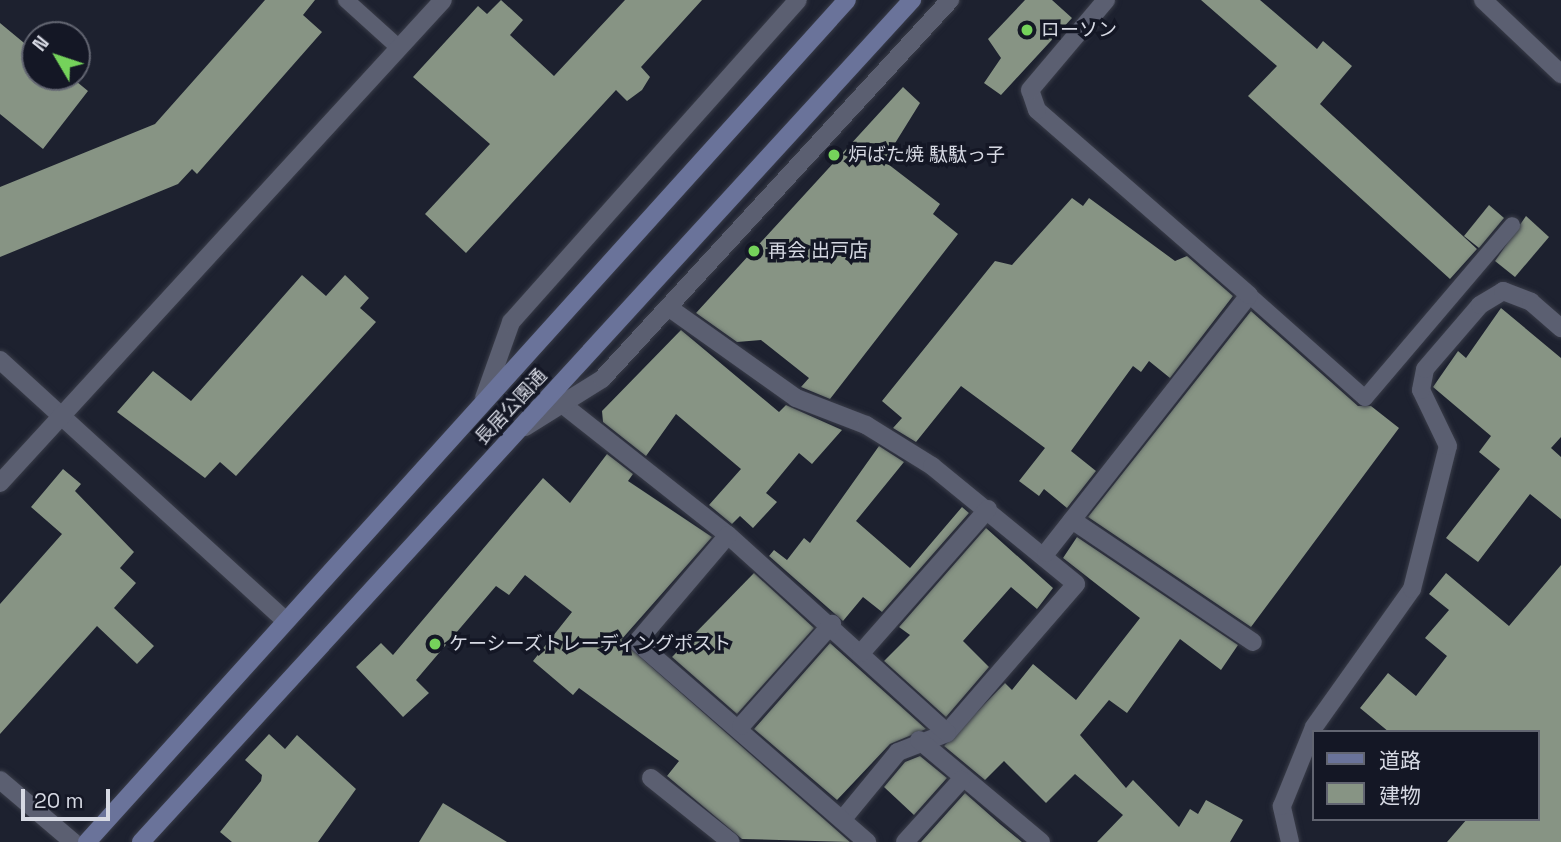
<!DOCTYPE html>
<html>
<head>
<meta charset="utf-8">
<style>
	body { margin:0 }
	#map { position:relative; width:1561px; height:842px; overflow:hidden; background:#1d212f; font-family:"Space Grotesk","Noto Sans JP",sans-serif }
	div>[style] { position:absolute }
	.building>* { inset:0; background:#879484 }
	.roads { filter:drop-shadow(0 0 2px #393c48) drop-shadow(0 0 2px #393c48) }
	.lane>* { height:16px; margin:-8px; padding:0 8px; transform-origin:8px; border-radius:8px; background:#5b5f71 }
	.street>* { height:18px; margin:-9px; padding:0 9px; transform-origin:9px; border-radius:9px; background:#5b5f71 }
	.secondary>* { height:18px; margin:-9px; padding:0 9px; transform-origin:9px; border-radius:9px; background:#6a739a }
	.dots>* { width:19px; height:19px; translate:-50% -50%; box-sizing:border-box; border:4px solid #141725; border-radius:50% }
	span { translate:-50% -50%; white-space:nowrap; text-align:center; line-height:1.15; -webkit-text-stroke:7px #141725; paint-order:stroke }
	.poi-label { font-size:19px; color:#d6d9e3 }
	.left { translate:0 -50%; text-align:left }
	.street-label { font-size:19px; color:#d6d9e3 }
	.legend { position:absolute; left:1312px; top:730px; width:228px; height:91px; box-sizing:border-box; background:#141725; border:2px solid #626571; margin:0; padding:9px 12px; list-style:none; font-size:21px; color:#d6d9e3 }
	.legend li { display:flex; align-items:center; gap:14px; height:35px }
	.legend b { width:35px; border:2px solid #626571 }
	.north { position:absolute; left:21px; top:21px; width:70px; height:70px; box-sizing:border-box; background:#141725; border:2px solid #626571; border-radius:50%; rotate:309deg; font-size:19px; font-weight:700; line-height:28px; text-align:center; color:#d6d9e3 }
	.north::after { content:''; display:block; margin:auto; width:24px; height:32px; background:#75d25b; clip-path:polygon(50% 0,100% 100%,50% 72%,0 100%) }
	.scale { position:absolute; left:21px; top:789px; width:89px; height:32px; box-sizing:border-box; border:4px solid #d6d9e3; border-top:0; padding-left:9px; font-size:21px; line-height:24px; white-space:nowrap; color:#d6d9e3; -webkit-text-stroke:5px #141725; paint-order:stroke }
</style>
</head>
<body>
<div id="map">
	<div class="building">
		<i style="clip-path:polygon(265px 0,315px 0,303px 15px,322px 32px,197px 174px,192px 169px,178px 184px,0 257px,0 187px,155px 124px)"></i>
		<i style="clip-path:polygon(501px 0,523px 20px,510px 35px,554px 76px,625px 0,702px 0,641px 67px,650px 77px,642px 90px,627px 101px,616px 90px,466px 253px,425px 214px,490px 144px,413px 77px,478px 6px,487px 14px)"></i>
		<i style="clip-path:polygon(1025px 0,1052px 0,1072px 18px,1001px 95px,984px 83px,1001px 58px,988px 39px)"></i>
		<i style="clip-path:polygon(1201px 0,1260px 0,1317px 49px,1323px 41px,1352px 66px,1320px 104px,1477px 249px,1450px 279px,1248px 96px,1277px 66px)"></i>
		<i style="clip-path:polygon(0 23px,35px 52px,35px 77px,71px 77px,88px 91px,43px 149px,0 114px)"></i>
		<i style="clip-path:polygon(903px 87px,920px 103px,884px 161px,940px 204px,933px 214px,958px 234px,830px 399px,801px 387px,809px 378px,761px 340px,737px 342px,696px 313px)"></i>
		<i style="clip-path:polygon(1072px 198px,1083px 206px,1089px 198px,1175px 261px,1187px 256px,1233px 296px,1170px 378px,1149px 361px,1141px 372px,1133px 366px,1071px 451px,1096px 471px,1067px 508px,1044px 489px,1039px 496px,1019px 481px,1045px 448px,961px 386px,916px 442px,893px 428px,902px 418px,882px 401px,995px 261px,1012px 265px)"></i>
		<i style="clip-path:polygon(1489px 205px,1504px 218px,1479px 248px,1464px 236px)"></i>
		<i style="clip-path:polygon(1526px 216px,1549px 237px,1515px 277px,1495px 261px)"></i>
		<i style="clip-path:polygon(302px 275px,326px 296px,345px 275px,369px 298px,360px 308px,376px 322px,236px 476px,220px 462px,205px 478px,117px 412px,153px 371px,191px 401px)"></i>
		<i style="clip-path:polygon(1501px 308px,1561px 358px,1561px 437px,1551px 448px,1561px 457px,1561px 519px,1530px 494px,1478px 562px,1446px 538px,1500px 469px,1479px 452px,1491px 436px,1433px 387px,1458px 351px,1466px 358px)"></i>
		<i style="clip-path:polygon(1251px 311px,1358px 406px,1371px 406px,1399px 428px,1251px 627px,1088px 517px)"></i>
		<i style="clip-path:polygon(681px 330px,779px 412px,786px 405px,842px 430px,812px 464px,799px 453px,766px 493px,777px 502px,753px 528px,740px 516px,732px 524px,709px 505px,741px 469px,676px 414px,646px 456px,603px 422px,602px 411px)"></i>
		<i style="clip-path:polygon(879px 446px,904px 462px,856px 521px,910px 568px,962px 507px,969px 513px,882px 612px,863px 597px,843px 621px,769px 556px,774px 550px,787px 560px,804px 538px,810px 543px)"></i>
		<i style="clip-path:polygon(607px 454px,633px 474px,628px 481px,712px 537px,621px 640px,850px 842px,742px 839px,667px 776px,679px 761px,579px 688px,573px 695px,533px 661px,572px 612px,525px 575px,509px 595px,496px 586px,416px 680px,429px 693px,403px 717px,356px 667px,381px 643px,393px 655px,543px 478px,570px 503px)"></i>
		<i style="clip-path:polygon(63px 469px,81px 484px,75px 491px,134px 552px,120px 568px,136px 583px,114px 608px,154px 646px,137px 664px,97px 626px,0 734px,0 604px,62px 534px,31px 507px)"></i>
		<i style="clip-path:polygon(986px 528px,1053px 588px,1037px 609px,1011px 587px,963px 641px,989px 667px,946px 717px,884px 661px,910px 635px,899px 627px)"></i>
		<i style="clip-path:polygon(1077px 537px,1238px 645px,1221px 670px,1180px 639px,1127px 713px,1109px 700px,1080px 735px,1126px 788px,1133px 780px,1179px 827px,1190px 809px,1198px 814px,1206px 800px,1243px 820px,1230px 842px,1097px 842px,1123px 815px,1075px 774px,1046px 803px,1004px 761px,985px 780px,944px 746px,1005px 683px,1012px 690px,1033px 664px,1076px 700px,1140px 618px,1063px 558px)"></i>
		<i style="clip-path:polygon(1561px 565px,1561px 842px,1447px 842px,1467px 819px,1538px 819px,1538px 732px,1389px 732px,1360px 708px,1388px 673px,1416px 696px,1447px 656px,1425px 638px,1449px 610px,1429px 594px,1446px 573px,1509px 626px)"></i>
		<i style="clip-path:polygon(754px 573px,814px 628px,737px 714px,672px 657px)"></i>
		<i style="clip-path:polygon(830px 643px,926px 729px,890px 744px,837px 800px,754px 729px)"></i>
		<i style="clip-path:polygon(269px 734px,285px 749px,297px 735px,356px 789px,318px 842px,232px 842px,220px 832px,261px 781px,262px 775px,245px 760px)"></i>
		<i style="clip-path:polygon(920px 756px,947px 778px,914px 815px,884px 787px,905px 762px)"></i>
		<i style="clip-path:polygon(965px 793px,1000px 824px,1022px 842px,921px 842px)"></i>
		<i style="clip-path:polygon(443px 803px,507px 842px,419px 842px)"></i>
	</div>
	<div class="roads">
		<div class="lane">
			<i style="left:346px;top:0;width:70px;rotate:42.1deg"></i>
			<i style="left:1249px;top:295px;width:155px;rotate:41.6deg"></i>
			<i style="left:1365px;top:398px;width:227px;rotate:-49.6deg"></i>
		</div>
		<div class="street">
			<i style="left:1483px;top:0;width:108px;rotate:43.5deg"></i>
			<i style="left:668px;top:307px;width:157px;rotate:35.4deg"></i>
			<i style="left:796px;top:398px;width:75px;rotate:21.1deg"></i>
			<i style="left:866px;top:425px;width:78px;rotate:31.8deg"></i>
			<i style="left:932px;top:466px;width:186px;rotate:39.3deg"></i>
			<i style="left:1076px;top:584px;width:197px;rotate:130.9deg"></i>
			<i style="left:947px;top:733px;width:53px;rotate:158.8deg"></i>
			<i style="left:898px;top:752px;width:88px;rotate:129.5deg"></i>
			<i style="left:0;top:360px;width:383px;rotate:42.4deg"></i>
			<i style="left:484px;top:398px;width:81px;rotate:-70.4deg"></i>
			<i style="left:511px;top:322px;width:431px;rotate:-48.3deg"></i>
			<i style="left:562px;top:404px;width:211px;rotate:38.3deg"></i>
			<i style="left:728px;top:535px;width:295px;rotate:42.1deg"></i>
			<i style="left:525px;top:427px;width:91px;rotate:-31.9deg"></i>
			<i style="left:602px;top:379px;width:515px;rotate:-47.44deg"></i>
			<i style="left:0;top:483px;width:655px;rotate:-47.47deg"></i>
			<i style="left:1072px;top:520px;width:218px;rotate:34deg"></i>
			<i style="left:728px;top:535px;width:140px;rotate:130.4deg"></i>
			<i style="left:637px;top:642px;width:305px;rotate:41deg"></i>
			<i style="left:1046px;top:553px;width:328px;rotate:-51.8deg"></i>
			<i style="left:1249px;top:295px;width:281px;rotate:-138.9deg"></i>
			<i style="left:1037px;top:110px;width:21px;rotate:-109deg"></i>
			<i style="left:1030px;top:90px;width:118px;rotate:-49.8deg"></i>
			<i style="left:861px;top:653px;width:192px;rotate:-48.6deg"></i>
			<i style="left:741px;top:726px;width:137px;rotate:-48.3deg"></i>
			<i style="left:919px;top:740px;width:159px;rotate:39.9deg"></i>
			<i style="left:651px;top:778px;width:102px;rotate:38.7deg"></i>
			<i style="left:0;top:780px;width:96px;rotate:40.3deg"></i>
			<i style="left:905px;top:842px;width:84px;rotate:-47.9deg"></i>
			<i style="left:1290px;top:842px;width:37px;rotate:-103deg"></i>
			<i style="left:1282px;top:806px;width:85px;rotate:-67.9deg"></i>
			<i style="left:1314px;top:727px;width:169px;rotate:-54.6deg"></i>
			<i style="left:1412px;top:589px;width:147px;rotate:-75.9deg"></i>
			<i style="left:1448px;top:446px;width:62px;rotate:-115.7deg"></i>
			<i style="left:1421px;top:390px;width:21px;rotate:-79deg"></i>
			<i style="left:1425px;top:369px;width:84px;rotate:-49.3deg"></i>
			<i style="left:1480px;top:305px;width:27px;rotate:-31deg"></i>
			<i style="left:1503px;top:291px;width:30px;rotate:21deg"></i>
			<i style="left:1531px;top:302px;width:40px;rotate:41deg"></i>
		</div>
		<div class="secondary">
			<i style="left:87px;top:842px;width:1134px;rotate:-47.93deg"></i>
			<i style="left:141px;top:842px;width:1142px;rotate:-47.52deg"></i>
		</div>
	</div>
	<div class="dots">
		<i style="left:1027px;top:30px;background:#75d25b"></i>
		<i style="left:834px;top:155px;background:#75d25b"></i>
		<i style="left:754px;top:251px;background:#75d25b"></i>
		<i style="left:435px;top:644px;background:#75d25b"></i>
	</div>
	<div class="poi-label">
		<span class="left" style="left:1041px;top:30px">ローソン</span>
		<span class="left" style="left:848px;top:155px">炉ばた焼 駄駄っ子</span>
		<span class="left" style="left:768px;top:251px">再会 出戸店</span>
		<span class="left" style="left:449px;top:644px">ケーシーズトレーディングポスト</span>
	</div>
	<div class="street-label">
		<span style="left:511px;top:407px;rotate:-47deg">長居公園通</span>
	</div>
	<ul class="legend">
	<li><b style="height:9px;background:#6a739a"></b>道路</li>
	<li><b style="height:19px;background:#879484"></b>建物</li>
	</ul>
	<div class="north">N</div>
	<div class="scale">20 m</div>
</div>
</body>
</html>
